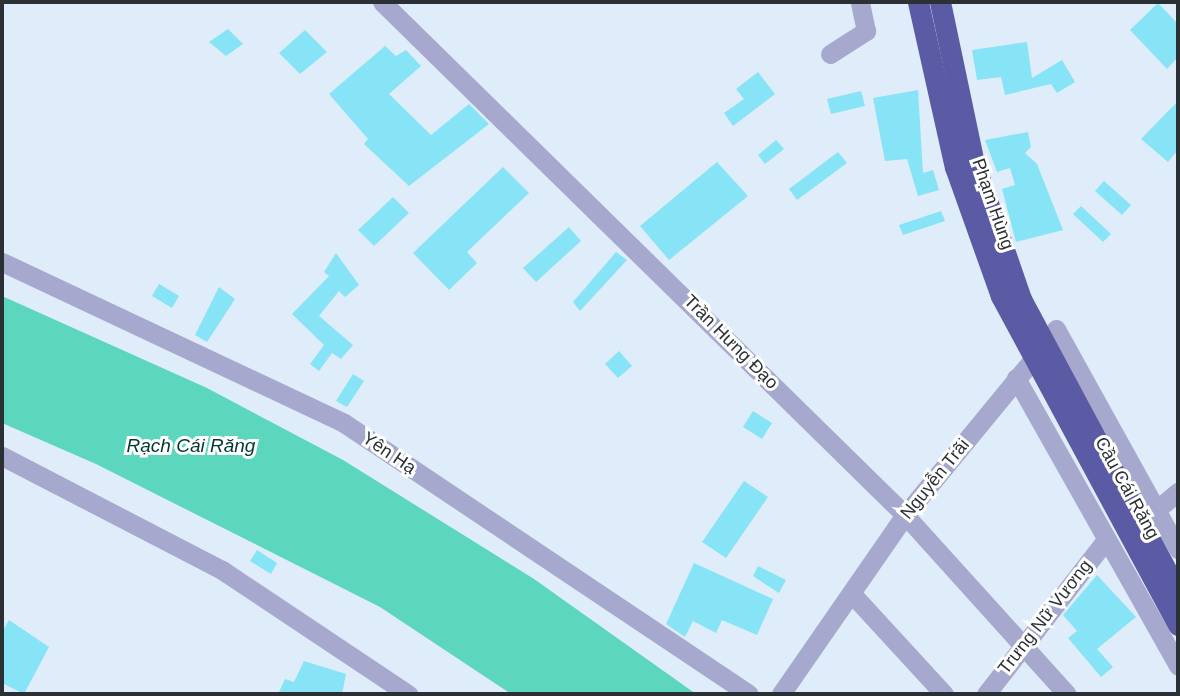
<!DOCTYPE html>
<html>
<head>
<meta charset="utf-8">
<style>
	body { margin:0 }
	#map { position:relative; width:1180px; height:696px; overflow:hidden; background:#dfecfa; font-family:Arial,sans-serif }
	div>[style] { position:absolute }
	.water>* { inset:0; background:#5cd6bd }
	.building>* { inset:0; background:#87e4f7 }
	.minor>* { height:19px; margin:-9.5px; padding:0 9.5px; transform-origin:9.5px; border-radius:9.5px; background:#a6a8cd }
	.highway>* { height:21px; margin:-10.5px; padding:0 10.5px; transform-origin:10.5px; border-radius:10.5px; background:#5b5aa4 }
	span { translate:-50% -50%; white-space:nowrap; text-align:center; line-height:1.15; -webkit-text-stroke:6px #fff; paint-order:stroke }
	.street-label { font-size:18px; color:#2b3035 }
	.water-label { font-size:19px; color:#00382f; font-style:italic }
	.frame { position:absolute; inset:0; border:4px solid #2b3035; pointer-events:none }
</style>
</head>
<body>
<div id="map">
	<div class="water">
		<i style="clip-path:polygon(2px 296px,207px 388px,343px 460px,534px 579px,696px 694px,511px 694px,380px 607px,96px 464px,2px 423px)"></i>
	</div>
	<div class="building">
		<i style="clip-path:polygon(1158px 3px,1178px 24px,1178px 57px,1167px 69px,1130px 30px)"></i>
		<i style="clip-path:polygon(228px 29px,243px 44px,226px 56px,209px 42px)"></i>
		<i style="clip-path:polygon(305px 30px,327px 52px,300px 74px,279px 53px)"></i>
		<i style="clip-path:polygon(1027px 42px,1032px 78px,1062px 60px,1075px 82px,1057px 93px,1051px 84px,1005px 95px,1001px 77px,977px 80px,972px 50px)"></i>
		<i style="clip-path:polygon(385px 46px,396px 56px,406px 50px,421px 66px,389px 94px,431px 135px,469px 104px,489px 124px,409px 186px,364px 144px,368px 139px,329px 94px)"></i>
		<i style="clip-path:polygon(758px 72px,775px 94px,733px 126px,724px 113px,744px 99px,736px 89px)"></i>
		<i style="clip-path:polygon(918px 90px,923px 173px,933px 170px,939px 190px,918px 196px,907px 159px,885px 161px,873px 98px)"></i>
		<i style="clip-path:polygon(861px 91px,865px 106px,831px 114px,827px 99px)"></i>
		<i style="clip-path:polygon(1178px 101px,1178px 150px,1168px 162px,1141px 139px)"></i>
		<i style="clip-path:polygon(1028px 132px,1031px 147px,1025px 153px,1037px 164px,1063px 230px,1016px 242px,1002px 189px,1015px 185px,1010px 168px,997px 172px,985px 140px)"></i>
		<i style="clip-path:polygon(776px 140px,784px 149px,765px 164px,758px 155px)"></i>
		<i style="clip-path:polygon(838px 152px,847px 163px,797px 200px,789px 189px)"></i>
		<i style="clip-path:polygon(717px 162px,748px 196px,669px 260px,640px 226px)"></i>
		<i style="clip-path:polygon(503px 167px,529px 193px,467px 252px,477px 263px,449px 290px,413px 253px)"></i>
		<i style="clip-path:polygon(1104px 181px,1131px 205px,1122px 215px,1095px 191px)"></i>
		<i style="clip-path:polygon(393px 197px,409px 213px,374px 246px,358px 230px)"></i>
		<i style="clip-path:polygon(1081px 206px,1111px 234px,1103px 242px,1073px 214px)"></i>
		<i style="clip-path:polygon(941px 211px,945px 221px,903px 235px,899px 225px)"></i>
		<i style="clip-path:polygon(569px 227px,581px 241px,536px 282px,523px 268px)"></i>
		<i style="clip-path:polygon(616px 252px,627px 260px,580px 311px,573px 302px)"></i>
		<i style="clip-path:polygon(336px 253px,359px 285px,345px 297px,339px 291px,319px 316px,353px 345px,341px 359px,332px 353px,319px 371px,310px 364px,324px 345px,292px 314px,329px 276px,324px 272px)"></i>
		<i style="clip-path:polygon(159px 284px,179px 296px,172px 308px,152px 296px)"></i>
		<i style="clip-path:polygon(219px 287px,235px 299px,207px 342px,195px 335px)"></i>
		<i style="clip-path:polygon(619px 351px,632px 366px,618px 378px,605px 364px)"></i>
		<i style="clip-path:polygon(353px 374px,364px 381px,347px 407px,336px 401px)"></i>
		<i style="clip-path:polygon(753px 411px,772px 423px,762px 439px,743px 427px)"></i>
		<i style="clip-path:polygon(744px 481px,768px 497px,726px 558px,702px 542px)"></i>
		<i style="clip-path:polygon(257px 550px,277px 563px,271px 574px,250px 561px)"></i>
		<i style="clip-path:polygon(694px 563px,773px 599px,757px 635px,722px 620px,716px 633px,693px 621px,685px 637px,666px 624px)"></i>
		<i style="clip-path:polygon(758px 566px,786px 580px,779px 593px,753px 576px)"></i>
		<i style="clip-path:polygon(1097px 575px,1136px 617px,1097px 649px,1113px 667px,1101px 677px,1068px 638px,1077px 631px,1063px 615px)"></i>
		<i style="clip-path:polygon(9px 620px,49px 647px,24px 694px,2px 683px,2px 632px)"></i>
		<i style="clip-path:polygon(304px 661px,346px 674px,342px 694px,278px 694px,285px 679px,294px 682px)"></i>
	</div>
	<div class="minor">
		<i style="left:382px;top:2px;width:733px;rotate:44.45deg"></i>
		<i style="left:905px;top:515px;width:241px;rotate:47.9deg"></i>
		<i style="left:830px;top:54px;width:43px;rotate:-32.6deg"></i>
		<i style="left:866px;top:31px;width:30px;rotate:-102deg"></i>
		<i style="left:2px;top:262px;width:378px;rotate:25.2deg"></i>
		<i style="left:344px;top:423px;width:487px;rotate:33.8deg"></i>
		<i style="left:1056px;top:329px;width:252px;rotate:61deg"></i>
		<i style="left:1016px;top:378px;width:330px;rotate:60.6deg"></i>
		<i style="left:2px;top:456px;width:248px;rotate:27.4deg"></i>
		<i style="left:222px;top:570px;width:224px;rotate:33.7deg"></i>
		<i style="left:1155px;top:511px;width:30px;rotate:-40deg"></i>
		<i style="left:852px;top:594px;width:136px;rotate:47.4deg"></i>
		<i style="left:781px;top:694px;width:218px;rotate:-55.3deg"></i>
		<i style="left:905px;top:515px;width:202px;rotate:-50.6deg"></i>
		<i style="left:986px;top:694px;width:194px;rotate:-52.1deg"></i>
	</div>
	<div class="highway">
		<i style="left:918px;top:2px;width:169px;rotate:77.4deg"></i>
		<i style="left:955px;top:167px;width:137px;rotate:70.4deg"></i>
		<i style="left:1001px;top:296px;width:374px;rotate:61.7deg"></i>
		<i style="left:940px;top:2px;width:165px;rotate:78.1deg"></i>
		<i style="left:974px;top:163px;width:144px;rotate:70.9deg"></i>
		<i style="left:1021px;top:299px;width:332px;rotate:61.8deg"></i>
	</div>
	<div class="street-label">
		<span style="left:993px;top:204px;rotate:71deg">Phạm Hùng</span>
		<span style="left:731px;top:342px;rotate:45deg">Trần Hưng Đạo</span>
		<span style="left:389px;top:453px;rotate:34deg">Yên Hạ</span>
		<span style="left:935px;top:479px;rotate:-51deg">Nguyễn Trãi</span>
		<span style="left:1127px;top:488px;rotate:61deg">Cầu Cái Răng</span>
		<span style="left:1045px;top:617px;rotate:-52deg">Trưng Nữ Vương</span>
	</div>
	<div class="water-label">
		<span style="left:191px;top:446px">Rạch Cái Răng</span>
	</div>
	<div class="frame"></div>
</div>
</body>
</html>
